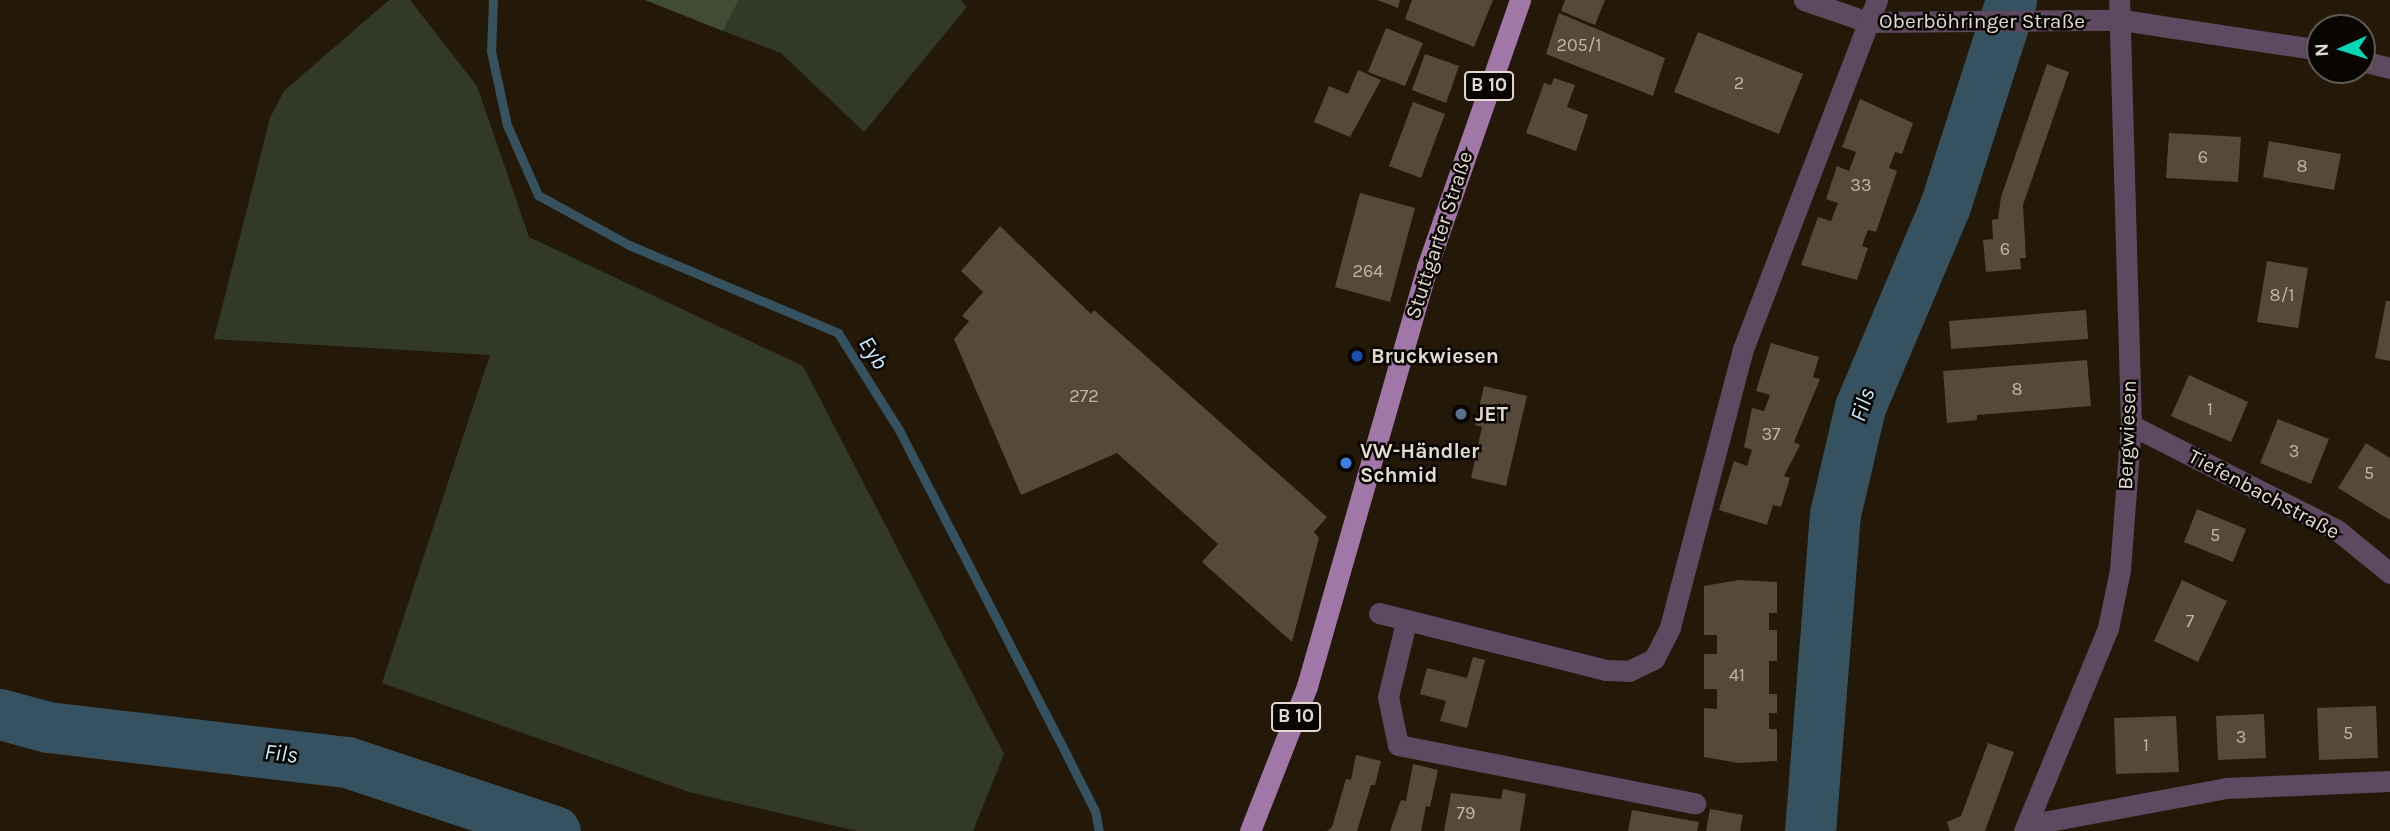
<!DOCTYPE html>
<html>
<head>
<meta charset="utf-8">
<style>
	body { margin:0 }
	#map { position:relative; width:2390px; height:831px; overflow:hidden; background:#241809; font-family:Karla,sans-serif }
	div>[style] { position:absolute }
	.green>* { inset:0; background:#323929 }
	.forest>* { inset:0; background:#424c34 }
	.stream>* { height:9px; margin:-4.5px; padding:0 4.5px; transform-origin:4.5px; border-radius:4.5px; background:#365260 }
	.river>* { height:51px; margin:-25.5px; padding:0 25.5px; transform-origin:25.5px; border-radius:25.5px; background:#365260 }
	.building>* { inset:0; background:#564939 }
	.minor>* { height:21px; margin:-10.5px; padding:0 10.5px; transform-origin:10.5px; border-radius:10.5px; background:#5e4961 }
	.major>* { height:21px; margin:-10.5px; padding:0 10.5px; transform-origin:10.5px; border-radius:10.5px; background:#a177a8 }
	.dots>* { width:19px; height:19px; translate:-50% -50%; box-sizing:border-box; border:4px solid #090502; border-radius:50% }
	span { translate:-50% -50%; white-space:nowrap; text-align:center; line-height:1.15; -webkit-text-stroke:5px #090502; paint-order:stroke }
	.number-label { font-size:18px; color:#bfb6aa }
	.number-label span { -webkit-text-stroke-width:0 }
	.shield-label span { padding:2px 5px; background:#090502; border:2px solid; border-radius:5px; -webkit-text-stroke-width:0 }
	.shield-label { font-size:19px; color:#e2dad0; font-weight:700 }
	.street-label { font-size:21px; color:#e2dad0 }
	.poi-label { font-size:21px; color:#e2dad0; font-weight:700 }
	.left { translate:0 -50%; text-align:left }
	.water-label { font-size:23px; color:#c8eafc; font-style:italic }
	.north { position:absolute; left:2306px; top:14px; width:70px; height:70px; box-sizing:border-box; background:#090502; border:2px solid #605a54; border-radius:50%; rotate:267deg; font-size:19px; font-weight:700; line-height:28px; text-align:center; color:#e2dad0 }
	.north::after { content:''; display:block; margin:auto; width:24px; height:32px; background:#08d5b5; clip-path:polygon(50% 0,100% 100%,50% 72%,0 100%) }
</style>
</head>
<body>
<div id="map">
	<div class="green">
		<i style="clip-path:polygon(389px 0,410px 0,477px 86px,529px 237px,803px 366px,1004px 754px,973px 831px,857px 831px,689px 792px,382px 683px,490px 355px,214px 339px,270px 118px,284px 91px)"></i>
		<i style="clip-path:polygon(739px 0,961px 0,967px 7px,864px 132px,781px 53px,723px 31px)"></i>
	</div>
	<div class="forest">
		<i style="clip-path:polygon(645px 0,739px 0,723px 31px)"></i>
	</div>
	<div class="stream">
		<i style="left:493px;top:0;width:51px;rotate:92.2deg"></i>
		<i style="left:491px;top:51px;width:76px;rotate:77.8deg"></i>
		<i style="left:507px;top:125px;width:77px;rotate:66.1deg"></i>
		<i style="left:538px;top:195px;width:104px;rotate:28.8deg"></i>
		<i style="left:629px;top:245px;width:227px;rotate:22.8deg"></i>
		<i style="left:838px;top:333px;width:115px;rotate:57.8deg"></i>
		<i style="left:899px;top:430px;width:367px;rotate:62.7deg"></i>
		<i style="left:1067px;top:756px;width:62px;rotate:63deg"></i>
		<i style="left:1095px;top:811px;width:20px;rotate:79deg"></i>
	</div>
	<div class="river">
		<i style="left:0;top:714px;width:50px;rotate:15.2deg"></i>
		<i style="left:48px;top:727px;width:301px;rotate:6.7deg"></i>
		<i style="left:347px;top:762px;width:219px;rotate:18.4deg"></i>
		<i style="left:1810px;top:831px;width:318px;rotate:-85.5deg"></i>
		<i style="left:1835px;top:514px;width:110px;rotate:-76.8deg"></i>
		<i style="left:1860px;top:407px;width:218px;rotate:-67.1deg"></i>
		<i style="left:1945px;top:206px;width:216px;rotate:-72.2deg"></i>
	</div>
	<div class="building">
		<i style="clip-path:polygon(1377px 0,1400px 0,1398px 8px)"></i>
		<i style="clip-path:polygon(1412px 0,1493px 0,1474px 47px,1405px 19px)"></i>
		<i style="clip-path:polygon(1565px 0,1605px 0,1595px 25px,1561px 11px)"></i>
		<i style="clip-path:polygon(1559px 13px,1665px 58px,1653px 96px,1546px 54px)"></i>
		<i style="clip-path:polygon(1386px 28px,1423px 43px,1405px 86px,1368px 72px)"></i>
		<i style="clip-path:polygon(1698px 32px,1803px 74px,1779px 134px,1674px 92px)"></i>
		<i style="clip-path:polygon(1425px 54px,1459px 66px,1446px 103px,1412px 90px)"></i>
		<i style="clip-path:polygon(2047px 64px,2069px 72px,2023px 205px,2026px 258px,2020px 258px,2021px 269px,1986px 272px,1983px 240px,1993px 239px,1992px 220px,1998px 219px,2001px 197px)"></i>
		<i style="clip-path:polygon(1358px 70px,1381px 80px,1350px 137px,1314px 122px,1329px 86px,1348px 94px)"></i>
		<i style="clip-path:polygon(1554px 78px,1575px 85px,1567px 107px,1588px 115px,1576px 151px,1526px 133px,1544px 83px,1551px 85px)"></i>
		<i style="clip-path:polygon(1860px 99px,1913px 123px,1902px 154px,1895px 152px,1889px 168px,1897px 171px,1876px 232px,1868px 230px,1862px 246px,1868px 248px,1857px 280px,1801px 265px,1818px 217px,1831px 221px,1838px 203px,1826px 199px,1837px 166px,1849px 171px,1856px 152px,1842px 147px)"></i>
		<i style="clip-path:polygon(1413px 102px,1445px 114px,1421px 178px,1389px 166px)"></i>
		<i style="clip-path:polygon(2169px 133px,2241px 137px,2238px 182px,2166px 178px)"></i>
		<i style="clip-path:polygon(2269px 141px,2341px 154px,2334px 190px,2263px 177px)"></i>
		<i style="clip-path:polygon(1360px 193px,1415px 208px,1390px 302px,1335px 287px)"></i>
		<i style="clip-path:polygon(1000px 226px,1091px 314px,1094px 310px,1327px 517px,1314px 532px,1319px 538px,1292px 642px,1202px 562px,1218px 544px,1117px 453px,1021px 495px,954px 339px,969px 321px,962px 316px,983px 292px,961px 271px)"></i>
		<i style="clip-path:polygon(2267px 261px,2308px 268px,2298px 328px,2257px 322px)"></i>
		<i style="clip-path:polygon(2386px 301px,2390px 301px,2390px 361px,2375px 358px)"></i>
		<i style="clip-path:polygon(2086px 310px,2088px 339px,1951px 349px,1949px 321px)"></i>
		<i style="clip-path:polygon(1771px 343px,1819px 357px,1813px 377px,1820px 379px,1794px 442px,1800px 445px,1784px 476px,1790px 478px,1781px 507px,1773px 505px,1767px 525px,1719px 510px,1734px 461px,1747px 466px,1752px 450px,1744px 447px,1752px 408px,1764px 411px,1770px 395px,1756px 391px)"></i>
		<i style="clip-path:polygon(2087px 360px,2091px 406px,1977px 415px,1977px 420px,1947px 423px,1943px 371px)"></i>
		<i style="clip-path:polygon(2189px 375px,2248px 402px,2231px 442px,2171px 416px)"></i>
		<i style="clip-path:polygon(1484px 386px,1527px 396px,1506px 486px,1471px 478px,1482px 427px,1475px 425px)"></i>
		<i style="clip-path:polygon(2278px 419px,2329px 439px,2311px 484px,2260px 463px)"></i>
		<i style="clip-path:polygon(2366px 443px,2390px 458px,2390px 520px,2338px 488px)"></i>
		<i style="clip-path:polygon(2197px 509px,2246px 529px,2233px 562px,2184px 542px)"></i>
		<i style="clip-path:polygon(1739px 580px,1777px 582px,1777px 613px,1769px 613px,1769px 630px,1777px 630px,1777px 661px,1769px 661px,1769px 694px,1777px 694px,1777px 713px,1769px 713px,1769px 729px,1777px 729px,1777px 761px,1739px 763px,1704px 757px,1704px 708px,1717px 709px,1717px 689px,1704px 689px,1704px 654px,1717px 654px,1717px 635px,1704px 635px,1704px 586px)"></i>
		<i style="clip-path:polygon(2182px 580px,2227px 601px,2198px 662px,2154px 641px)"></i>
		<i style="clip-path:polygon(1473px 657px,1485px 660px,1467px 728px,1440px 721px,1446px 701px,1420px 694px,1427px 668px,1467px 678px)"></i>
		<i style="clip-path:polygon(2376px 706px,2378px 758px,2319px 760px,2317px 708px)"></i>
		<i style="clip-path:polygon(2264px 714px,2266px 758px,2218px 760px,2216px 716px)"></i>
		<i style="clip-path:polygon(2176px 716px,2179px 772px,2116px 774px,2114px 718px)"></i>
		<i style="clip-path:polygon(1988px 743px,2014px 752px,1985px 831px,1950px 831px,1947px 822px,1961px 816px)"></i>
		<i style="clip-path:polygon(1356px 755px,1381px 761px,1375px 785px,1371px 785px,1357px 831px,1327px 831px,1332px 827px,1346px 779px,1351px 780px)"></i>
		<i style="clip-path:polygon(1413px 764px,1438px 770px,1430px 807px,1426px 806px,1421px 831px,1390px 831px,1401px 800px,1406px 801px)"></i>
		<i style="clip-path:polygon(1503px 789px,1526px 794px,1520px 831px,1444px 831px,1451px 793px,1501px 799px)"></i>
		<i style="clip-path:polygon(1710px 809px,1743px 815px,1740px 831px,1706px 831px)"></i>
		<i style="clip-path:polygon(1632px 810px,1699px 822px,1697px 831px,1628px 831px)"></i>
	</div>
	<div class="minor">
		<i style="left:1804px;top:0;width:68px;rotate:19deg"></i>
		<i style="left:1868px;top:22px;width:254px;rotate:-0.5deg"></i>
		<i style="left:2122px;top:20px;width:200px;rotate:8.6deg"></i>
		<i style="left:2362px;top:61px;width:29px;rotate:14deg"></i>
		<i style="left:2131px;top:425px;width:231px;rotate:27deg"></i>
		<i style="left:2337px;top:530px;width:68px;rotate:39.1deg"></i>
		<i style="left:1379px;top:613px;width:234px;rotate:14.1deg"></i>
		<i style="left:1606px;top:670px;width:23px;rotate:2deg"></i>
		<i style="left:1629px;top:671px;width:28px;rotate:-26deg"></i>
		<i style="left:1654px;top:659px;width:36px;rotate:-63deg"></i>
		<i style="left:1670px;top:627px;width:287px;rotate:-75.3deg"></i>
		<i style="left:1743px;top:349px;width:374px;rotate:-69deg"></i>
		<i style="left:1406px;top:622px;width:77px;rotate:103.5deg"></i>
		<i style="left:1388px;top:697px;width:49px;rotate:78.2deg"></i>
		<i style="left:1398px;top:745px;width:303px;rotate:11.1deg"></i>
		<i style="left:2027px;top:825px;width:203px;rotate:-10.5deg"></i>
		<i style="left:2227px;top:788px;width:163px;rotate:-2.5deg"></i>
		<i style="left:2024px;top:831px;width:220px;rotate:-67.5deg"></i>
		<i style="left:2108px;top:628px;width:59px;rotate:-78.3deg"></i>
		<i style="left:2120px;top:570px;width:145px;rotate:-85.7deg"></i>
		<i style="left:2131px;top:425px;width:425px;rotate:-91.6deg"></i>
	</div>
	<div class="major">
		<i style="left:1250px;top:831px;width:156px;rotate:-68.5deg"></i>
		<i style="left:1307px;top:686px;width:436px;rotate:-74deg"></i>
		<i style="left:1427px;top:267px;width:283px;rotate:-70.8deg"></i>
	</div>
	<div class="dots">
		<i style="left:1357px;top:356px;background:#1a4fb4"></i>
		<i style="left:1461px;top:414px;background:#5c6f8a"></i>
		<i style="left:1346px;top:463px;background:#3f7fe0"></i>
	</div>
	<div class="number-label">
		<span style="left:1579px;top:45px">205/1</span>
		<span style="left:1739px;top:83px">2</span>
		<span style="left:2203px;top:157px">6</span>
		<span style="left:2302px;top:166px">8</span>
		<span style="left:1861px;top:185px">33</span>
		<span style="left:2005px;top:249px">6</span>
		<span style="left:1368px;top:271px">264</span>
		<span style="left:2282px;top:295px">8/1</span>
		<span style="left:2017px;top:389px">8</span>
		<span style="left:1084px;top:396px">272</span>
		<span style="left:2210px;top:409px">1</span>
		<span style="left:1771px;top:434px">37</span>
		<span style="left:2294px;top:451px">3</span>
		<span style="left:2369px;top:473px">5</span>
		<span style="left:2215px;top:535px">5</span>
		<span style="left:2190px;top:621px">7</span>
		<span style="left:1737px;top:675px">41</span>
		<span style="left:2348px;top:733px">5</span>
		<span style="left:2241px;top:737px">3</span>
		<span style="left:2146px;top:745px">1</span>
		<span style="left:1466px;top:813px">79</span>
	</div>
	<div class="shield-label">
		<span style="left:1489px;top:86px">B 10</span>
		<span style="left:1296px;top:717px">B 10</span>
	</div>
	<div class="street-label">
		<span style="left:1982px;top:21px">Oberböhringer Straße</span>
		<span style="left:1439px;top:235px;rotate:-72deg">Stuttgarter Straße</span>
		<span style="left:2127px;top:435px;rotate:-88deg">Bergwiesen</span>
		<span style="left:2264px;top:494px;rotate:28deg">Tiefenbachstraße</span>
	</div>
	<div class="poi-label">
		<span class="left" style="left:1371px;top:356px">Bruckwiesen</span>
		<span class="left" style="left:1475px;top:414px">JET</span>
		<span class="left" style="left:1360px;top:463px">VW-Händler<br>Schmid</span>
	</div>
	<div class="water-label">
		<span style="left:873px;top:353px;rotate:58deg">Eyb</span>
		<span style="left:1863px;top:405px;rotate:-71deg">Fils</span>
		<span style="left:281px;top:754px;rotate:7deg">Fils</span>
	</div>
	<div class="north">N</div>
</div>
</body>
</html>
